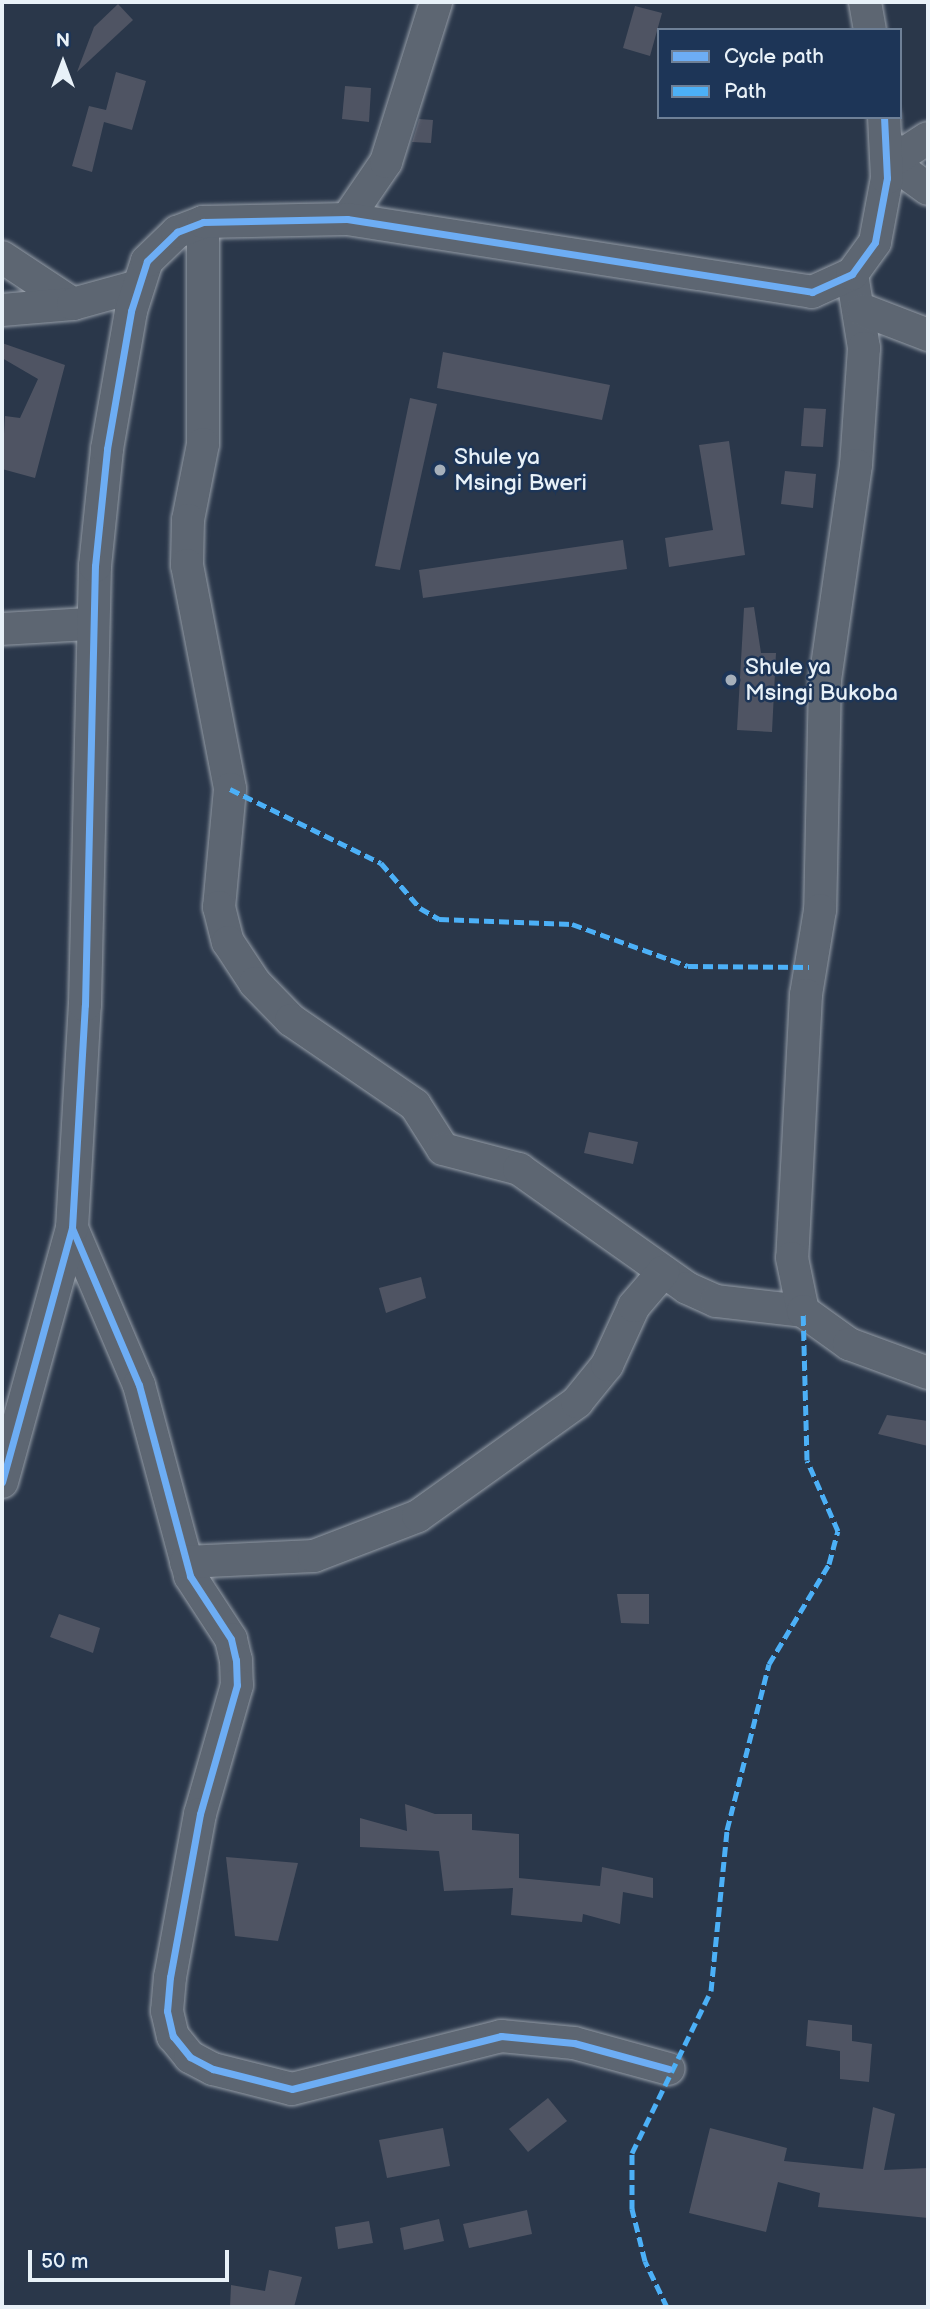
<!DOCTYPE html>
<html>
<head>
<meta charset="utf-8">
<style>
	body { margin:0 }
	#map { position:relative; width:930px; height:2309px; overflow:hidden; background:#2a374a; font-family:"Balsamiq Sans",sans-serif }
	div>[style] { position:absolute }
	.building>* { inset:0; background:#4f5463 }
	.roads { filter:drop-shadow(0 0 2px #959da7) drop-shadow(0 0 2px #959da7) }
	.street>* { height:32px; margin:-16px; padding:0 16px; transform-origin:16px; border-radius:16px; background:#5d6672 }
	.quiet>* { height:5px; margin-top:-2.5px; transform-origin:0; background:repeating-linear-gradient(90deg,#4cb0f7 0 10px,transparent 0 15px) }
	.cycleway>* { height:7px; margin:-3.5px; padding:0 3.5px; transform-origin:3.5px; border-radius:3.5px; background:#6dadf4 }
	.dots>* { width:19px; height:19px; translate:-50% -50%; box-sizing:border-box; border:4px solid #1d3557; border-radius:50% }
	span { translate:-50% -50%; white-space:nowrap; text-align:center; line-height:1.15; -webkit-text-stroke:5px #1d3557; paint-order:stroke }
	.poi-label { font-size:23px; color:#e8f1f8 }
	.left { translate:0 -50%; text-align:left }
	.frame { position:absolute; inset:0; border:4px solid #e8f1f8; pointer-events:none }
	.legend { position:absolute; left:657px; top:28px; width:245px; height:91px; box-sizing:border-box; background:#1d3557; border:2px solid #6e8097; margin:0; padding:9px 12px; list-style:none; font-size:21px; color:#e8f1f8 }
	.legend li { display:flex; align-items:center; gap:14px; height:35px }
	.legend b { width:35px; border:2px solid #6e8097 }
	.north { position:absolute; left:28px; top:28px; width:70px; height:70px; -webkit-text-stroke:5px #1d3557; paint-order:stroke; rotate:0deg; font-size:19px; font-weight:700; line-height:28px; text-align:center; color:#e8f1f8 }
	.north::after { content:''; display:block; margin:auto; width:24px; height:32px; background:#e8f1f8; clip-path:polygon(50% 0,100% 100%,50% 72%,0 100%) }
	.scale { position:absolute; left:28px; top:2250px; width:201px; height:32px; box-sizing:border-box; border:4px solid #e8f1f8; border-top:0; padding-left:9px; font-size:21px; line-height:24px; white-space:nowrap; color:#e8f1f8; -webkit-text-stroke:5px #1d3557; paint-order:stroke }
</style>
</head>
<body>
<div id="map">
	<div class="building">
		<i style="clip-path:polygon(118px 4px,133px 20px,77px 72px,94px 27px)"></i>
		<i style="clip-path:polygon(635px 6px,662px 13px,650px 56px,623px 48px)"></i>
		<i style="clip-path:polygon(116px 72px,146px 81px,132px 130px,104px 122px,92px 172px,72px 166px,89px 106px,106px 110px)"></i>
		<i style="clip-path:polygon(345px 86px,371px 88px,369px 122px,342px 119px)"></i>
		<i style="clip-path:polygon(419px 119px,433px 120px,431px 143px,412px 142px)"></i>
		<i style="clip-path:polygon(2px 343px,65px 365px,35px 478px,2px 469px,5px 416px,20px 418px,38px 379px,2px 358px)"></i>
		<i style="clip-path:polygon(443px 352px,610px 385px,602px 420px,437px 388px)"></i>
		<i style="clip-path:polygon(410px 398px,437px 404px,400px 570px,375px 566px)"></i>
		<i style="clip-path:polygon(804px 408px,826px 409px,823px 447px,801px 446px)"></i>
		<i style="clip-path:polygon(729px 441px,745px 555px,669px 567px,665px 538px,713px 530px,699px 445px)"></i>
		<i style="clip-path:polygon(785px 471px,816px 474px,813px 508px,781px 504px)"></i>
		<i style="clip-path:polygon(623px 540px,627px 569px,423px 598px,419px 570px)"></i>
		<i style="clip-path:polygon(754px 607px,761px 653px,776px 653px,772px 732px,737px 730px,744px 608px)"></i>
		<i style="clip-path:polygon(589px 1132px,638px 1142px,633px 1164px,584px 1153px)"></i>
		<i style="clip-path:polygon(421px 1277px,426px 1298px,386px 1313px,379px 1288px)"></i>
		<i style="clip-path:polygon(887px 1415px,928px 1421px,928px 1446px,878px 1434px)"></i>
		<i style="clip-path:polygon(617px 1594px,649px 1594px,649px 1624px,621px 1623px)"></i>
		<i style="clip-path:polygon(59px 1614px,100px 1628px,93px 1653px,50px 1637px)"></i>
		<i style="clip-path:polygon(405px 1804px,435px 1814px,472px 1814px,472px 1830px,519px 1834px,519px 1878px,600px 1886px,602px 1867px,653px 1878px,653px 1898px,623px 1892px,620px 1924px,583px 1914px,582px 1922px,511px 1915px,513px 1888px,444px 1891px,439px 1851px,360px 1847px,360px 1818px,407px 1831px)"></i>
		<i style="clip-path:polygon(226px 1857px,298px 1863px,278px 1941px,235px 1936px)"></i>
		<i style="clip-path:polygon(808px 2020px,852px 2025px,852px 2041px,872px 2044px,869px 2082px,840px 2079px,840px 2051px,806px 2046px)"></i>
		<i style="clip-path:polygon(548px 2098px,567px 2121px,528px 2152px,509px 2129px)"></i>
		<i style="clip-path:polygon(873px 2107px,895px 2114px,884px 2170px,928px 2168px,928px 2218px,818px 2207px,820px 2193px,778px 2182px,766px 2232px,689px 2213px,710px 2128px,787px 2148px,784px 2161px,863px 2169px)"></i>
		<i style="clip-path:polygon(443px 2128px,450px 2166px,387px 2178px,379px 2140px)"></i>
		<i style="clip-path:polygon(527px 2210px,532px 2234px,469px 2248px,463px 2224px)"></i>
		<i style="clip-path:polygon(439px 2219px,444px 2241px,404px 2250px,400px 2228px)"></i>
		<i style="clip-path:polygon(369px 2221px,373px 2243px,338px 2249px,335px 2227px)"></i>
		<i style="clip-path:polygon(269px 2270px,302px 2277px,294px 2307px,230px 2307px,231px 2285px,265px 2291px)"></i>
	</div>
	<div class="roads">
		<div class="street">
			<i style="left:865px;top:2px;width:28px;rotate:80deg"></i>
			<i style="left:887px;top:142px;width:20px;rotate:79deg"></i>
			<i style="left:891px;top:162px;width:46px;rotate:36.1deg"></i>
			<i style="left:891px;top:162px;width:44px;rotate:-33deg"></i>
			<i style="left:347px;top:219px;width:69px;rotate:-55.6deg"></i>
			<i style="left:386px;top:162px;width:168px;rotate:-72.6deg"></i>
			<i style="left:203px;top:222px;width:222px;rotate:90deg"></i>
			<i style="left:203px;top:444px;width:77px;rotate:101.2deg"></i>
			<i style="left:188px;top:520px;width:45px;rotate:91.3deg"></i>
			<i style="left:187px;top:565px;width:228px;rotate:79.1deg"></i>
			<i style="left:230px;top:789px;width:119px;rotate:95.3deg"></i>
			<i style="left:219px;top:907px;width:36px;rotate:76deg"></i>
			<i style="left:228px;top:942px;width:49px;rotate:56.6deg"></i>
			<i style="left:255px;top:983px;width:52px;rotate:45.8deg"></i>
			<i style="left:291px;top:1020px;width:150px;rotate:34.4deg"></i>
			<i style="left:415px;top:1105px;width:52px;rotate:57.5deg"></i>
			<i style="left:443px;top:1149px;width:79px;rotate:14.7deg"></i>
			<i style="left:519px;top:1169px;width:206px;rotate:35.3deg"></i>
			<i style="left:687px;top:1288px;width:32px;rotate:24deg"></i>
			<i style="left:716px;top:1301px;width:88px;rotate:6.6deg"></i>
			<i style="left:2px;top:257px;width:85px;rotate:33.5deg"></i>
			<i style="left:852px;top:274px;width:75px;rotate:80.8deg"></i>
			<i style="left:864px;top:348px;width:117px;rotate:93.9deg"></i>
			<i style="left:856px;top:465px;width:216px;rotate:98.2deg"></i>
			<i style="left:825px;top:679px;width:231px;rotate:91.2deg"></i>
			<i style="left:820px;top:910px;width:86px;rotate:99.4deg"></i>
			<i style="left:806px;top:995px;width:263px;rotate:93deg"></i>
			<i style="left:792px;top:1258px;width:54px;rotate:78.3deg"></i>
			<i style="left:803px;top:1311px;width:57px;rotate:35.7deg"></i>
			<i style="left:849px;top:1344px;width:84px;rotate:20.2deg"></i>
			<i style="left:2px;top:310px;width:71px;rotate:-4.8deg"></i>
			<i style="left:73px;top:304px;width:67px;rotate:-15.5deg"></i>
			<i style="left:863px;top:310px;width:70px;rotate:21deg"></i>
			<i style="left:2px;top:629px;width:88px;rotate:-3.3deg"></i>
			<i style="left:72px;top:1228px;width:171px;rotate:66.9deg"></i>
			<i style="left:139px;top:1385px;width:198px;rotate:75deg"></i>
			<i style="left:190px;top:1576px;width:75px;rotate:56.9deg"></i>
			<i style="left:231px;top:1639px;width:22px;rotate:77deg"></i>
			<i style="left:236px;top:1660px;width:25px;rotate:88deg"></i>
			<i style="left:237px;top:1685px;width:134px;rotate:106deg"></i>
			<i style="left:200px;top:1814px;width:166px;rotate:100.4deg"></i>
			<i style="left:170px;top:1977px;width:34px;rotate:95deg"></i>
			<i style="left:167px;top:2011px;width:26px;rotate:77deg"></i>
			<i style="left:173px;top:2036px;width:27px;rotate:51deg"></i>
			<i style="left:190px;top:2057px;width:26px;rotate:28deg"></i>
			<i style="left:213px;top:2069px;width:81px;rotate:14.2deg"></i>
			<i style="left:292px;top:2089px;width:216px;rotate:-14.2deg"></i>
			<i style="left:501px;top:2036px;width:73px;rotate:5.5deg"></i>
			<i style="left:574px;top:2043px;width:98px;rotate:15.3deg"></i>
			<i style="left:2px;top:1482px;width:263px;rotate:-74.6deg"></i>
			<i style="left:72px;top:1228px;width:223px;rotate:-86.7deg"></i>
			<i style="left:85px;top:1005px;width:439px;rotate:-88.7deg"></i>
			<i style="left:95px;top:566px;width:118px;rotate:-84.1deg"></i>
			<i style="left:107px;top:449px;width:140px;rotate:-80.1deg"></i>
			<i style="left:131px;top:311px;width:52px;rotate:-72.3deg"></i>
			<i style="left:147px;top:261px;width:42px;rotate:-44deg"></i>
			<i style="left:177px;top:232px;width:28px;rotate:-21deg"></i>
			<i style="left:203px;top:222px;width:144px;rotate:-1.2deg"></i>
			<i style="left:347px;top:219px;width:471px;rotate:8.9deg"></i>
			<i style="left:812px;top:292px;width:44px;rotate:-24.2deg"></i>
			<i style="left:852px;top:274px;width:39px;rotate:-54deg"></i>
			<i style="left:875px;top:242px;width:65px;rotate:-79.4deg"></i>
			<i style="left:887px;top:178px;width:61px;rotate:-92.8deg"></i>
			<i style="left:186px;top:1562px;width:128px;rotate:-2.7deg"></i>
			<i style="left:314px;top:1556px;width:111px;rotate:-21deg"></i>
			<i style="left:418px;top:1516px;width:196px;rotate:-35.6deg"></i>
			<i style="left:577px;top:1402px;width:48px;rotate:-51deg"></i>
			<i style="left:607px;top:1365px;width:65px;rotate:-65.4deg"></i>
			<i style="left:634px;top:1306px;width:45px;rotate:-49.5deg"></i>
		</div>
	</div>
	<div class="quiet">
		<i style="left:230px;top:789px;width:168px;rotate:26.1deg"></i>
		<i style="left:381px;top:863px;width:60px;rotate:49.1deg"></i>
		<i style="left:420px;top:908px;width:22px;rotate:30deg"></i>
		<i style="left:439px;top:919px;width:133px;rotate:2.2deg"></i>
		<i style="left:572px;top:924px;width:123px;rotate:19.9deg"></i>
		<i style="left:688px;top:966px;width:121px;rotate:0.5deg"></i>
		<i style="left:667px;top:2307px;width:51px;rotate:-115.6deg"></i>
		<i style="left:645px;top:2261px;width:54px;rotate:-104deg"></i>
		<i style="left:632px;top:2209px;width:56px;rotate:-90deg"></i>
		<i style="left:632px;top:2153px;width:180px;rotate:-64deg"></i>
		<i style="left:711px;top:1991px;width:162px;rotate:-84.3deg"></i>
		<i style="left:727px;top:1830px;width:171px;rotate:-75.8deg"></i>
		<i style="left:769px;top:1664px;width:117px;rotate:-59deg"></i>
		<i style="left:829px;top:1564px;width:34px;rotate:-75deg"></i>
		<i style="left:838px;top:1531px;width:77px;rotate:-113.6deg"></i>
		<i style="left:807px;top:1460px;width:149px;rotate:-91.5deg"></i>
	</div>
	<div class="cycleway">
		<i style="left:72px;top:1228px;width:171px;rotate:66.9deg"></i>
		<i style="left:139px;top:1385px;width:198px;rotate:75deg"></i>
		<i style="left:190px;top:1576px;width:75px;rotate:56.9deg"></i>
		<i style="left:231px;top:1639px;width:22px;rotate:77deg"></i>
		<i style="left:236px;top:1660px;width:25px;rotate:88deg"></i>
		<i style="left:237px;top:1685px;width:134px;rotate:106deg"></i>
		<i style="left:200px;top:1814px;width:166px;rotate:100.4deg"></i>
		<i style="left:170px;top:1977px;width:34px;rotate:95deg"></i>
		<i style="left:167px;top:2011px;width:26px;rotate:77deg"></i>
		<i style="left:173px;top:2036px;width:27px;rotate:51deg"></i>
		<i style="left:190px;top:2057px;width:26px;rotate:28deg"></i>
		<i style="left:213px;top:2069px;width:81px;rotate:14.2deg"></i>
		<i style="left:292px;top:2089px;width:216px;rotate:-14.2deg"></i>
		<i style="left:501px;top:2036px;width:73px;rotate:5.5deg"></i>
		<i style="left:574px;top:2043px;width:98px;rotate:15.3deg"></i>
		<i style="left:2px;top:1482px;width:263px;rotate:-74.6deg"></i>
		<i style="left:72px;top:1228px;width:223px;rotate:-86.7deg"></i>
		<i style="left:85px;top:1005px;width:439px;rotate:-88.7deg"></i>
		<i style="left:95px;top:566px;width:118px;rotate:-84.1deg"></i>
		<i style="left:107px;top:449px;width:140px;rotate:-80.1deg"></i>
		<i style="left:131px;top:311px;width:52px;rotate:-72.3deg"></i>
		<i style="left:147px;top:261px;width:42px;rotate:-44deg"></i>
		<i style="left:177px;top:232px;width:28px;rotate:-21deg"></i>
		<i style="left:203px;top:222px;width:144px;rotate:-1.2deg"></i>
		<i style="left:347px;top:219px;width:471px;rotate:8.9deg"></i>
		<i style="left:812px;top:292px;width:44px;rotate:-24.2deg"></i>
		<i style="left:852px;top:274px;width:39px;rotate:-54deg"></i>
		<i style="left:875px;top:242px;width:65px;rotate:-79.4deg"></i>
		<i style="left:887px;top:178px;width:61px;rotate:-92.8deg"></i>
	</div>
	<div class="dots">
		<i style="left:440px;top:470px;background:#a6b0bb"></i>
		<i style="left:731px;top:680px;background:#a6b0bb"></i>
	</div>
	<div class="poi-label">
		<span class="left" style="left:454px;top:470px">Shule ya<br>Msingi Bweri</span>
		<span class="left" style="left:745px;top:680px">Shule ya<br>Msingi Bukoba</span>
	</div>
	<div class="frame"></div>
	<ul class="legend">
	<li><b style="height:9px;background:#6dadf4"></b>Cycle path</li>
	<li><b style="height:9px;background:#4cb0f7"></b>Path</li>
	</ul>
	<div class="north">N</div>
	<div class="scale">50 m</div>
</div>
</body>
</html>
